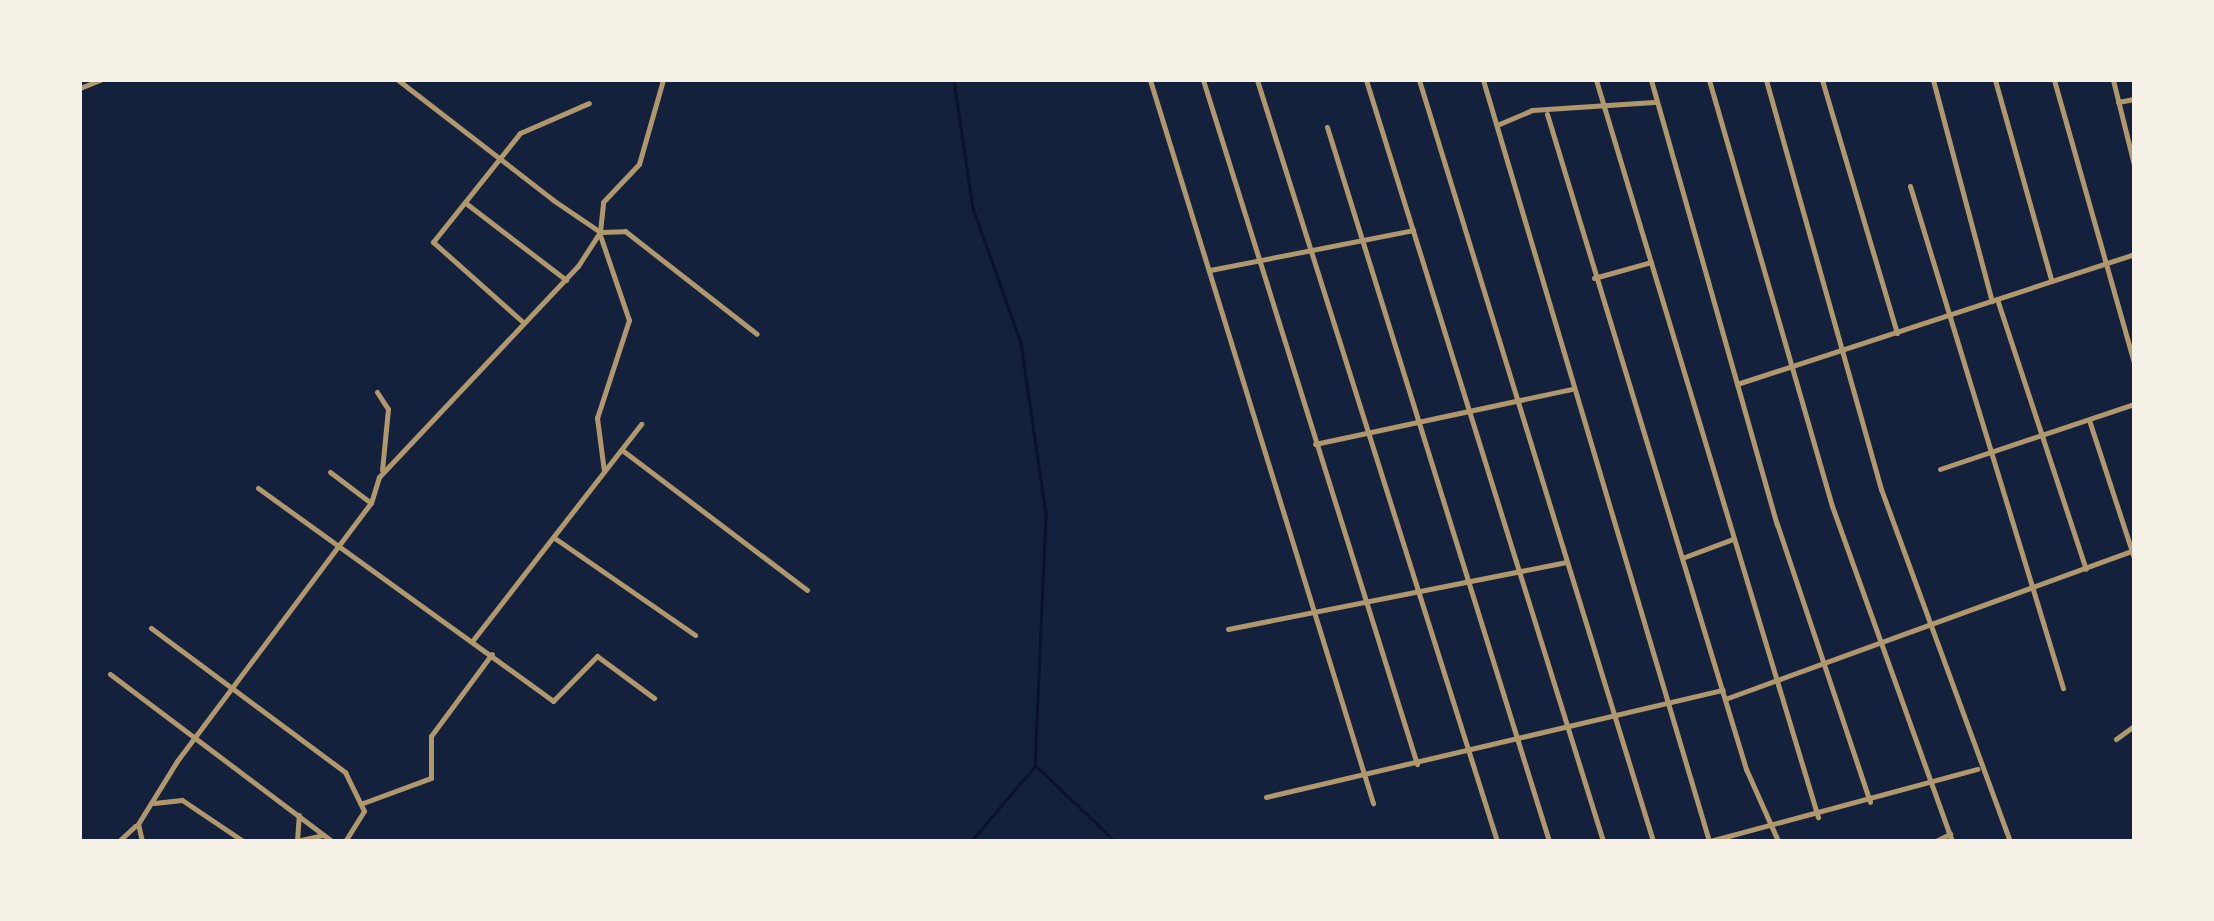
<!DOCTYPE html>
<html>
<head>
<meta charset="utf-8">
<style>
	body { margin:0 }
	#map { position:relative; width:2214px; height:921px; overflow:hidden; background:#14213d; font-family:"Alegreya Sans",sans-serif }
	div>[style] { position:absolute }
	.stream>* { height:2.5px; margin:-1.25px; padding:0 1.25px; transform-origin:1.25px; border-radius:1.25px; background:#0b132b }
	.minor>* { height:5px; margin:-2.5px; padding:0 2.5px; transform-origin:2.5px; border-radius:2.5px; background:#b1986c }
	span { translate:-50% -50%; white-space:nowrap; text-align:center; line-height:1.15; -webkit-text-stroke:10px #f6f1e7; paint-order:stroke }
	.frame { position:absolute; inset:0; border:82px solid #f6f1e7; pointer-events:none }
</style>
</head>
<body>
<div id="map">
	<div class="stream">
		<i style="left:954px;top:80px;width:129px;rotate:81.6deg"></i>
		<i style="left:973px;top:208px;width:143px;rotate:70.4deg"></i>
		<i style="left:1021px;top:343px;width:174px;rotate:81.7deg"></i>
		<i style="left:1046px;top:515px;width:250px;rotate:92.5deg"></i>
		<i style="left:1035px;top:765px;width:110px;rotate:43.5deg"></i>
		<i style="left:971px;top:841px;width:99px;rotate:-49.5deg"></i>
	</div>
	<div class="minor">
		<i style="left:398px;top:80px;width:196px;rotate:37.7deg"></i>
		<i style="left:553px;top:200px;width:57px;rotate:34.2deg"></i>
		<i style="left:600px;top:232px;width:25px;rotate:-2deg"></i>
		<i style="left:625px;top:231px;width:167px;rotate:38deg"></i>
		<i style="left:1150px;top:80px;width:757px;rotate:72.86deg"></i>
		<i style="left:1203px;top:80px;width:717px;rotate:72.63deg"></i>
		<i style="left:1257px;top:80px;width:798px;rotate:72.5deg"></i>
		<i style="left:1366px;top:80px;width:797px;rotate:72.7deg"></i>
		<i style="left:1419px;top:80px;width:796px;rotate:72.91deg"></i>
		<i style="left:1483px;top:80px;width:794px;rotate:73.46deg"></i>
		<i style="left:1596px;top:80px;width:770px;rotate:73.24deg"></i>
		<i style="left:1651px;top:80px;width:462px;rotate:74.2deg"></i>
		<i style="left:1777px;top:524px;width:293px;rotate:71.5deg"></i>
		<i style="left:1709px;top:80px;width:443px;rotate:73.9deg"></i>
		<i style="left:1832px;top:506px;width:356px;rotate:70.3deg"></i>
		<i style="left:1766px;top:80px;width:425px;rotate:74.3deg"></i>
		<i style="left:1881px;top:489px;width:375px;rotate:69.9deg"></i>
		<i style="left:1822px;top:80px;width:264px;rotate:73.5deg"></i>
		<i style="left:1933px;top:80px;width:229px;rotate:75.1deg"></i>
		<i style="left:1995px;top:80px;width:207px;rotate:74.3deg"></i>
		<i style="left:2054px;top:80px;width:294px;rotate:74.2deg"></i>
		<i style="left:2113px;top:80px;width:88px;rotate:76.1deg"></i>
		<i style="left:80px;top:88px;width:22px;rotate:-22deg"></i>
		<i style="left:2118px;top:102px;width:16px;rotate:-11deg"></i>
		<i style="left:1547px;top:114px;width:685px;rotate:73.1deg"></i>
		<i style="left:1746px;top:769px;width:79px;rotate:66deg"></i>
		<i style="left:1497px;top:125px;width:38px;rotate:-23deg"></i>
		<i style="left:1532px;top:110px;width:122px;rotate:-3.8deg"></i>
		<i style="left:1327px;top:127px;width:748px;rotate:72.73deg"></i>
		<i style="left:1910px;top:186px;width:525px;rotate:73.05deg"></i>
		<i style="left:467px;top:204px;width:125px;rotate:37.5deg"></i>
		<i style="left:600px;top:235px;width:90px;rotate:71.2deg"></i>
		<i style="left:629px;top:320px;width:103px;rotate:108.1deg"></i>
		<i style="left:597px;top:418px;width:53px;rotate:82.5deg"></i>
		<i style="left:1210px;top:270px;width:207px;rotate:-11.1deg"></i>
		<i style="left:1594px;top:278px;width:59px;rotate:-15.7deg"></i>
		<i style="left:1997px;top:299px;width:284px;rotate:71.8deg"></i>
		<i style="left:524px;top:323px;width:122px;rotate:-138.3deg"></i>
		<i style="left:433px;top:242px;width:139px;rotate:-51.4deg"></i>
		<i style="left:520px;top:133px;width:75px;rotate:-23.5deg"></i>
		<i style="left:1737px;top:384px;width:418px;rotate:-18.1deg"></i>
		<i style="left:377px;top:392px;width:20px;rotate:57deg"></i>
		<i style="left:388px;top:409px;width:61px;rotate:95.6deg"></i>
		<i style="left:2089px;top:420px;width:145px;rotate:71.9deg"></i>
		<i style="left:1315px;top:444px;width:262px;rotate:-12.1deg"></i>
		<i style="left:622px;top:450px;width:232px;rotate:37.1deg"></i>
		<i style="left:1940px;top:469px;width:205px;rotate:-18.5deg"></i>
		<i style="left:330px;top:472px;width:51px;rotate:37.1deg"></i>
		<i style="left:258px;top:488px;width:364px;rotate:35.8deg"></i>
		<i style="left:553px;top:701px;width:63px;rotate:-45.6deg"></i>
		<i style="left:597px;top:656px;width:71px;rotate:36.4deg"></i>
		<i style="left:556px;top:539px;width:169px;rotate:34.6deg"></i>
		<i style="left:1682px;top:558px;width:54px;rotate:-20.4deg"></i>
		<i style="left:151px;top:628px;width:242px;rotate:36.6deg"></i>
		<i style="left:345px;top:772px;width:43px;rotate:64deg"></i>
		<i style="left:364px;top:811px;width:36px;rotate:122deg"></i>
		<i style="left:1228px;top:629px;width:345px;rotate:-11.2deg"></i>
		<i style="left:473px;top:640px;width:274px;rotate:-52.1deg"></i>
		<i style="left:110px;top:674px;width:278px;rotate:37deg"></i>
		<i style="left:1725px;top:699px;width:435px;rotate:-20deg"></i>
		<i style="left:2116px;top:739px;width:22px;rotate:-36deg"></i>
		<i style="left:1266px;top:797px;width:469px;rotate:-13.2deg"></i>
		<i style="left:154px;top:803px;width:28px;rotate:-6deg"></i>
		<i style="left:182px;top:800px;width:73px;rotate:33.9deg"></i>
		<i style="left:363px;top:803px;width:72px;rotate:-20.2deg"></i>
		<i style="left:431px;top:778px;width:42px;rotate:-90deg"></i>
		<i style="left:431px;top:736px;width:102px;rotate:-53.4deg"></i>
		<i style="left:119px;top:841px;width:22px;rotate:-43deg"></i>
		<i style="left:142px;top:841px;width:17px;rotate:-103deg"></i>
		<i style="left:138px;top:824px;width:74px;rotate:-58.2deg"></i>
		<i style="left:177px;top:761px;width:323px;rotate:-53.1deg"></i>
		<i style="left:371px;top:503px;width:27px;rotate:-73deg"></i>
		<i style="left:379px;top:477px;width:290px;rotate:-46.7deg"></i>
		<i style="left:578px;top:266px;width:40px;rotate:-57.1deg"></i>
		<i style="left:600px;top:232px;width:30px;rotate:-84deg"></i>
		<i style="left:603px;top:202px;width:52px;rotate:-46.5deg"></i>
		<i style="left:639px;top:164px;width:87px;rotate:-74.1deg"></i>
		<i style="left:297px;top:841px;width:27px;rotate:-13deg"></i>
		<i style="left:297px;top:841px;width:26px;rotate:-86deg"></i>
		<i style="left:1710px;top:841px;width:277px;rotate:-15.1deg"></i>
		<i style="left:1936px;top:841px;width:16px;rotate:-27deg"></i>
	</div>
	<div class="frame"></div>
</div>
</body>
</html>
